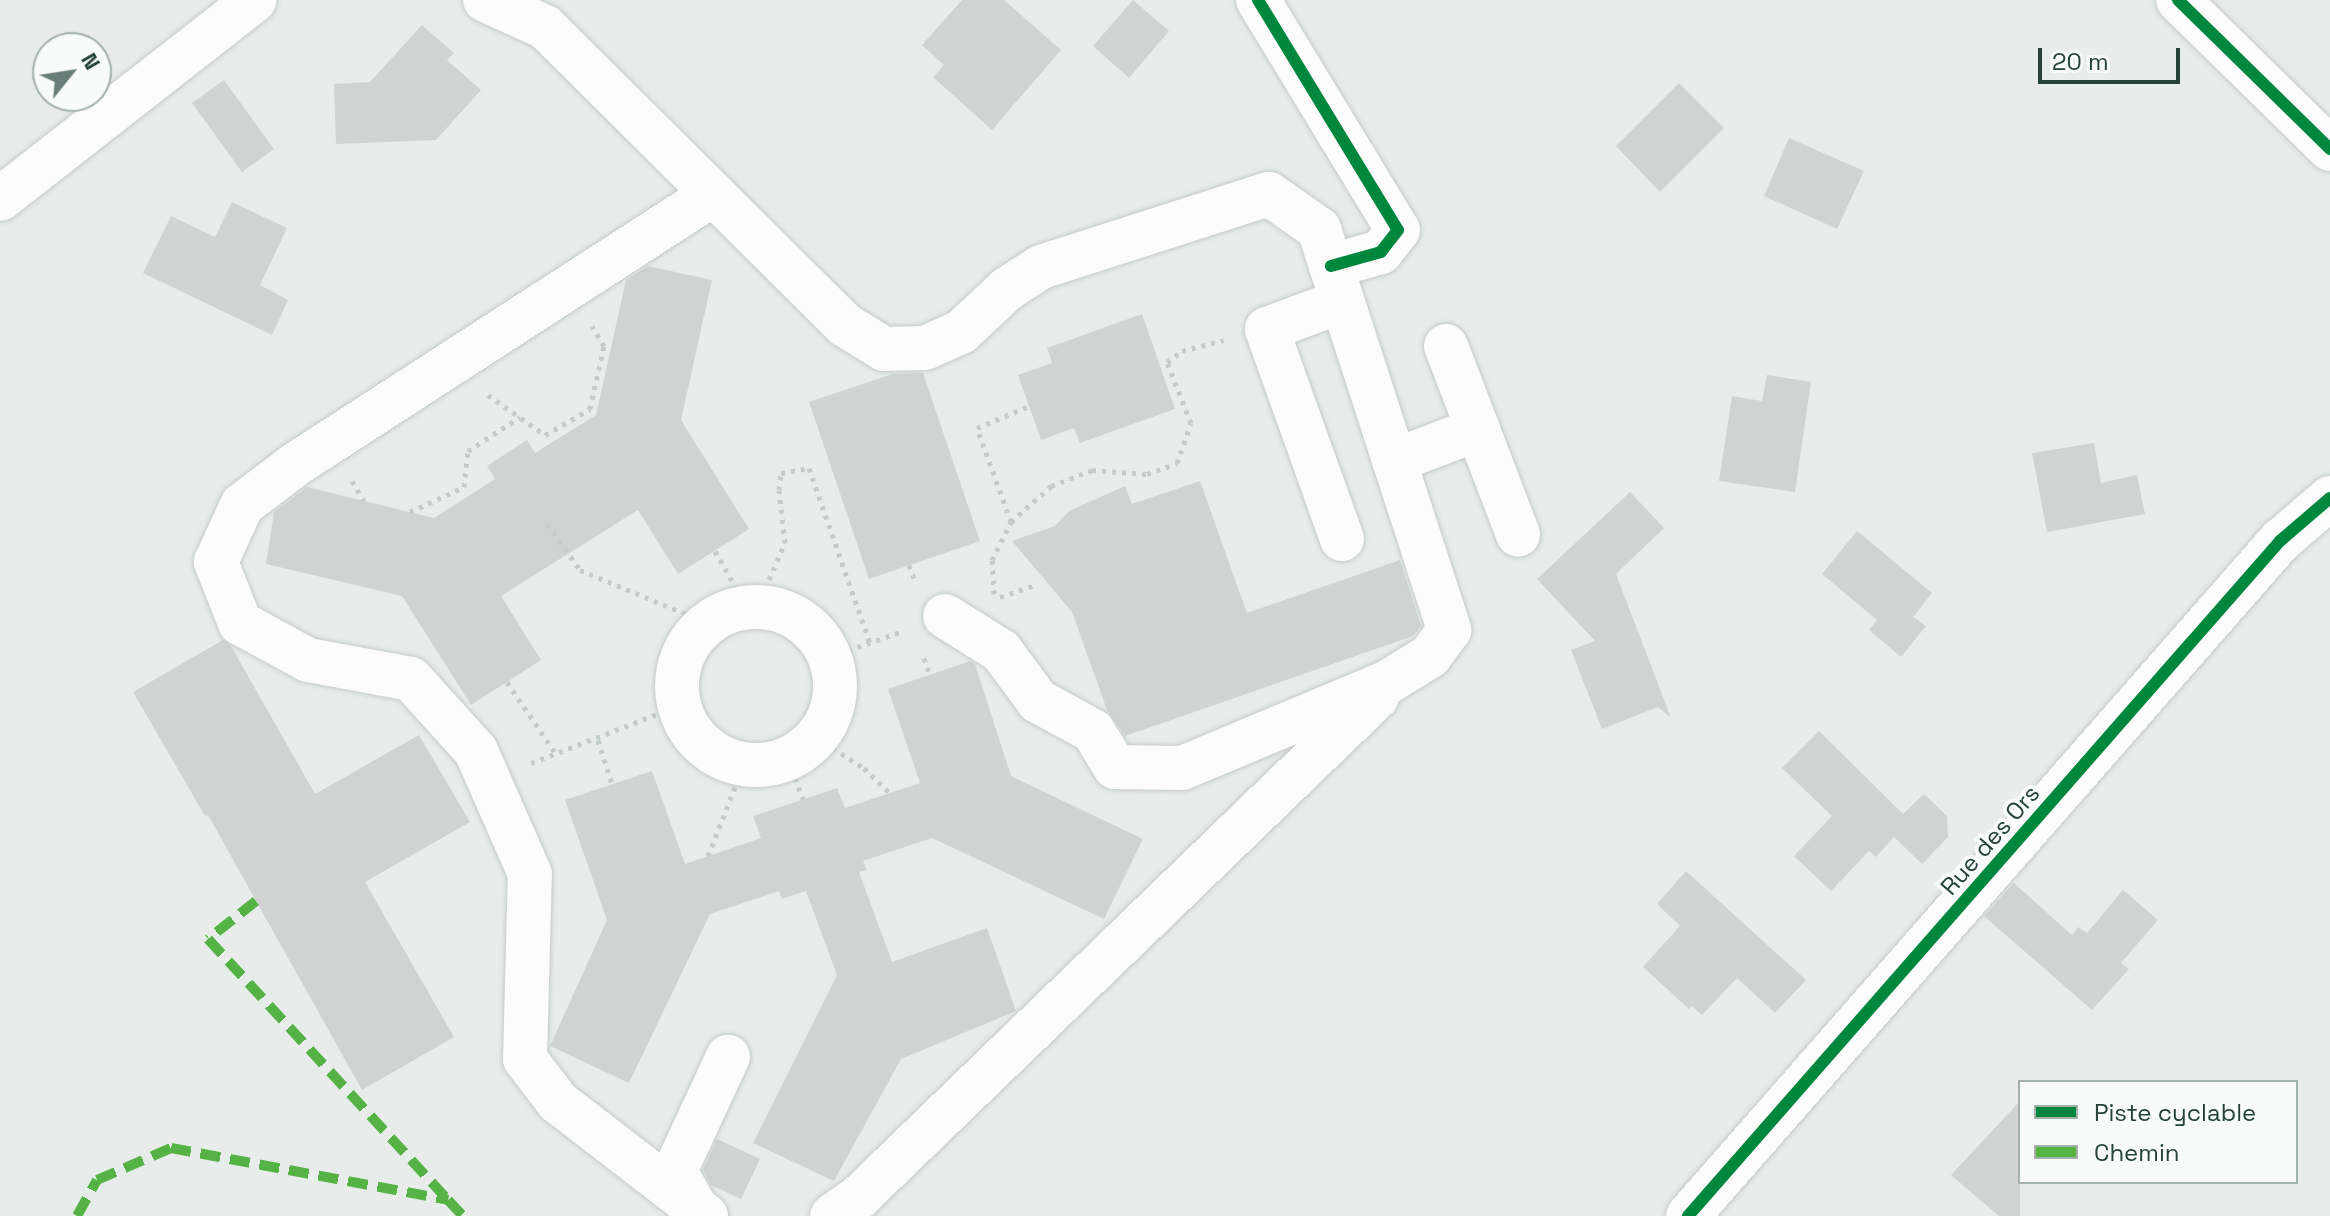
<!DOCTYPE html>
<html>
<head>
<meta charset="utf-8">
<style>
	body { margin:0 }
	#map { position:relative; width:2330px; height:1216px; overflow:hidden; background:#e8edeb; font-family:"Space Grotesk",sans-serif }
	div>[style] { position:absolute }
	.building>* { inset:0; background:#cfd4d2 }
	.path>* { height:5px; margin-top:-2.5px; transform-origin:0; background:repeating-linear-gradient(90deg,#c3ccca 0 4px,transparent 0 10px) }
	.roads { filter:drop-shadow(0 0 2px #c5cac8) drop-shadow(0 0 2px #c5cac8) }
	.minor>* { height:44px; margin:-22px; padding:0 22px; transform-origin:22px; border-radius:22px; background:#fcfcfc }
	.minor>.ring { margin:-22px; padding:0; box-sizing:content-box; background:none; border:44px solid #fcfcfc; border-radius:50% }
	.quiet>* { height:10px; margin-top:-5px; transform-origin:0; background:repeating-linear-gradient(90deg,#55b346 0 20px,transparent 0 30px) }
	.cycleway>* { height:12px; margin:-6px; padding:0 6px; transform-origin:6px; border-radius:6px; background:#00873e }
	span { translate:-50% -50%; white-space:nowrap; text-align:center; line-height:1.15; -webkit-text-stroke:8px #f7fbf9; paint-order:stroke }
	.street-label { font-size:24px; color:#24423a }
	.legend { position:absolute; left:2018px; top:1080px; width:280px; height:104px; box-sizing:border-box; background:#f7fbf9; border:2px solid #a3b1ad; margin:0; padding:10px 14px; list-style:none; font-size:24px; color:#24423a }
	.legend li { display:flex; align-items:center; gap:16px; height:40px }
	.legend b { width:40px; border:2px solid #a3b1ad }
	.north { position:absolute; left:32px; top:32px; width:80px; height:80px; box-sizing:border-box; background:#f7fbf9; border:2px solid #a3b1ad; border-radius:50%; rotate:60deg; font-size:22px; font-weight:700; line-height:32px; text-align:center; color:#24423a }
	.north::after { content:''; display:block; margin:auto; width:28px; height:36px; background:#697e78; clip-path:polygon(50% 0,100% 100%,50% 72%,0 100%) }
	.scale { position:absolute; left:2038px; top:48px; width:142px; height:36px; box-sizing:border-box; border:4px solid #24423a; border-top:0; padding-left:10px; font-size:24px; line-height:28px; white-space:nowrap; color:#24423a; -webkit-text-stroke:6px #f7fbf9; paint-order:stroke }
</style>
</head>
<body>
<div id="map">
	<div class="building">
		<i style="clip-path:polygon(962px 0,1004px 0,1061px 50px,992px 130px,933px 77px,944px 65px,922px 45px)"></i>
		<i style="clip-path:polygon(1133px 0,1169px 31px,1129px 78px,1093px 46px)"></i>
		<i style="clip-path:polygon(422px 25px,454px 53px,447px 60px,481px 90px,436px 140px,336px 144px,334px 84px,370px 82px)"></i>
		<i style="clip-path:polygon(224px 80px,274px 149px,242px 172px,192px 103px)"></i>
		<i style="clip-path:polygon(1679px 83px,1724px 128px,1660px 192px,1616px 146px)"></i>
		<i style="clip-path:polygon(1789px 138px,1864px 171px,1837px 229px,1764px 196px)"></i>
		<i style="clip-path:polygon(232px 202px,287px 228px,260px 285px,288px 300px,272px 335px,143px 273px,171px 216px,215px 237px)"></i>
		<i style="clip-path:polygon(648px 266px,712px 280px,681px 420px,749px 529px,678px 574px,638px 510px,501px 596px,541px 660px,471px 705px,402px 596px,266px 564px,274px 512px,307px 487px,434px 518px,495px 479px,487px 466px,527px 440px,535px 453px,596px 415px,626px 280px)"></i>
		<i style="clip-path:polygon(1142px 314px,1175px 409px,1080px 443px,1074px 428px,1041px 440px,1018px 375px,1052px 363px,1047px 348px)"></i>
		<i style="clip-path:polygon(923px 373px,980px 541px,869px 579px,809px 402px,893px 374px)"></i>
		<i style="clip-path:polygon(1767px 375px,1811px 382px,1795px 492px,1719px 481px,1732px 396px,1762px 401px)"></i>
		<i style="clip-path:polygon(2094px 443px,2101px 483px,2137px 475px,2145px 514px,2047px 532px,2032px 453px)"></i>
		<i style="clip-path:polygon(1200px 481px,1247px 613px,1400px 560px,1421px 626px,1413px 636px,1125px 736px,1107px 710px,1072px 612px,1012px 541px,1055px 526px,1069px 511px,1125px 486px,1132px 504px)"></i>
		<i style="clip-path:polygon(1630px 492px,1664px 528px,1616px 574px,1671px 718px,1658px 707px,1602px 729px,1571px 650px,1595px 641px,1537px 579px)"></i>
		<i style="clip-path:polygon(1857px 531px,1932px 593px,1913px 617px,1926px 626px,1901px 657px,1869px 630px,1877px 620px,1822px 574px)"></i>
		<i style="clip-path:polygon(223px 640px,231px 646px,315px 794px,419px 735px,470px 822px,365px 882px,454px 1037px,362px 1090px,208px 815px,205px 816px,133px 692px)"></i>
		<i style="clip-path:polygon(970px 661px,975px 664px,1011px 776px,1143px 839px,1104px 919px,932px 838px,863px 861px,867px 870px,859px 872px,892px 962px,987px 928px,1016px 1011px,901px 1059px,834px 1181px,753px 1143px,837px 975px,806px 891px,782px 899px,779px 891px,710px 914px,629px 1083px,550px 1046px,607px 920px,565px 800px,652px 771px,685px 864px,761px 838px,753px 816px,837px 788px,845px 808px,920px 783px,888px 689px)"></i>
		<i style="clip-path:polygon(1819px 731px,1903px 814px,1924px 794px,1947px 816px,1948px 837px,1922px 864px,1894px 837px,1876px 857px,1869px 851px,1831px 891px,1794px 856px,1832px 816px,1782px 768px)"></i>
		<i style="clip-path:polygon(1686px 871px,1806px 980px,1775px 1013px,1737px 978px,1702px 1015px,1692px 1006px,1689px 1009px,1643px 967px,1680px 926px,1657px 904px)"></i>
		<i style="clip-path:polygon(2014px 883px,2072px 935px,2078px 927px,2087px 933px,2123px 890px,2158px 920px,2121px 963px,2129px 969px,2092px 1010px,1984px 916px)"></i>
		<i style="clip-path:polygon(2020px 1101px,2020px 1216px,1999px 1216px,1951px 1175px)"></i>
		<i style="clip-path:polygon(717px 1139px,760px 1159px,741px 1199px,711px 1185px,703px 1170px)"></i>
	</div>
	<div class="path">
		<i style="left:488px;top:395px;width:70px;rotate:35.1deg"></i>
		<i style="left:545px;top:435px;width:52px;rotate:-30deg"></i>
		<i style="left:590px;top:409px;width:65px;rotate:-77.5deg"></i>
		<i style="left:604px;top:346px;width:23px;rotate:-121deg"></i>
		<i style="left:352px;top:481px;width:23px;rotate:59deg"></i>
		<i style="left:410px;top:512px;width:60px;rotate:-24.8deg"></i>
		<i style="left:464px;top:487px;width:36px;rotate:-84deg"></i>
		<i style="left:468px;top:451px;width:62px;rotate:-33.2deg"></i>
		<i style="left:1011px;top:522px;width:100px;rotate:-109.9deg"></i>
		<i style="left:977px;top:428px;width:56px;rotate:-22.9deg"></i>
		<i style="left:547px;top:524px;width:57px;rotate:54.3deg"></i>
		<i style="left:580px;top:570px;width:139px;rotate:22.5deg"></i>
		<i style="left:715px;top:551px;width:51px;rotate:60.4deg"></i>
		<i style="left:740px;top:595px;width:13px;rotate:81deg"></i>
		<i style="left:909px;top:565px;width:19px;rotate:69deg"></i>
		<i style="left:994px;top:594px;width:34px;rotate:-93deg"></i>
		<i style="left:992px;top:560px;width:42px;rotate:-63.4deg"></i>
		<i style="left:1011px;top:522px;width:54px;rotate:-42deg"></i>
		<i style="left:1051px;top:486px;width:44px;rotate:-21.3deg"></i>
		<i style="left:1092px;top:470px;width:55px;rotate:4.2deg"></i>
		<i style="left:1147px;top:474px;width:32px;rotate:-20deg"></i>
		<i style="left:1177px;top:463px;width:42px;rotate:-70.7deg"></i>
		<i style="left:1191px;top:423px;width:66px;rotate:-111.5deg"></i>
		<i style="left:1167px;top:362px;width:19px;rotate:-36deg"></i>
		<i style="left:1182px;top:351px;width:43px;rotate:-14.7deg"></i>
		<i style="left:1000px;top:597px;width:39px;rotate:-19deg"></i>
		<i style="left:757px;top:607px;width:70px;rotate:-66.4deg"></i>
		<i style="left:785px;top:543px;width:53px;rotate:-96.5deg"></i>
		<i style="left:779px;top:490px;width:17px;rotate:-83deg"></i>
		<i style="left:781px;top:473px;width:28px;rotate:-10deg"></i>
		<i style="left:809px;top:468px;width:185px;rotate:70.8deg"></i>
		<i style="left:829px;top:657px;width:78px;rotate:-19.4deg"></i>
		<i style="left:924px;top:658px;width:18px;rotate:71deg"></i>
		<i style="left:507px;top:682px;width:87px;rotate:55.8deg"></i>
		<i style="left:816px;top:737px;width:57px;rotate:32.9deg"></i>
		<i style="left:864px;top:768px;width:36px;rotate:44deg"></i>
		<i style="left:598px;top:740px;width:46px;rotate:72.3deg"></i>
		<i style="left:788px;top:759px;width:43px;rotate:69.4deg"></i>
		<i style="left:531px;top:763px;width:158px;rotate:-21.2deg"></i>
		<i style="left:708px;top:856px;width:99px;rotate:-68.6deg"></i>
	</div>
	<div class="roads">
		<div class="minor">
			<i style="left:485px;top:0;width:66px;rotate:24.2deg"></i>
			<i style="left:545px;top:27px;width:423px;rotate:44.8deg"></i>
			<i style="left:845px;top:325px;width:46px;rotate:31.6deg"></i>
			<i style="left:884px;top:349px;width:41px;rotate:-1.4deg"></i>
			<i style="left:925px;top:348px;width:39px;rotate:-24deg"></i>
			<i style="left:961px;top:332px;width:63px;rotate:-43.1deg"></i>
			<i style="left:1007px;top:289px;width:40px;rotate:-32.9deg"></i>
			<i style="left:1041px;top:267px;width:239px;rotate:-17.8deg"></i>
			<i style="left:1269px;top:194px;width:61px;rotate:35deg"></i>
			<i style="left:1319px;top:229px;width:422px;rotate:72deg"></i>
			<i style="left:1449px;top:630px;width:32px;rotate:126deg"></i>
			<i style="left:1430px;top:656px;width:49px;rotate:148.2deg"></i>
			<i style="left:1388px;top:682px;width:223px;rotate:157.3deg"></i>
			<i style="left:1182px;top:768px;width:67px;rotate:-179.1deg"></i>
			<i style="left:1115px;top:767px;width:42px;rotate:-121.4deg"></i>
			<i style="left:1093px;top:731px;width:63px;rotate:-151.4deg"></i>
			<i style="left:1038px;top:701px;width:62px;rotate:-126.5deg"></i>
			<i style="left:1001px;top:651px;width:66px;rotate:-148deg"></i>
			<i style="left:1258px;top:0;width:269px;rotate:58.7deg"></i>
			<i style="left:1398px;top:230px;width:28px;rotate:128deg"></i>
			<i style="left:1381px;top:252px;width:52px;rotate:164.4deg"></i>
			<i style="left:2178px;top:0;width:213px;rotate:44.4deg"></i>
			<i style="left:0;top:199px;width:323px;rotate:-38deg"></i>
			<i style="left:1446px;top:346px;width:202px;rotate:69.1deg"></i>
			<i style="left:1394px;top:461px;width:90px;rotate:-20.9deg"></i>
			<i style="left:1342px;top:539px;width:223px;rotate:-109.7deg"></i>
			<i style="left:1267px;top:329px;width:80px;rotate:-20.5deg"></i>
			<i class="ring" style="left:677px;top:607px;width:114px;height:114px"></i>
			<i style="left:694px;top:1205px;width:39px;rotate:-119deg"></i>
			<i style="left:675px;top:1171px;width:126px;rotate:-65.1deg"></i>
			<i style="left:706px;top:1216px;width:187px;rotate:-142.4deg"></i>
			<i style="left:558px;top:1102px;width:54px;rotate:-127.5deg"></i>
			<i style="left:525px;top:1059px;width:185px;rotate:-88.5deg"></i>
			<i style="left:530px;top:874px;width:134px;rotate:-113.7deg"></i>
			<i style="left:476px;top:751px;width:97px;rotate:-132.1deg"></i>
			<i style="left:411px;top:679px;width:105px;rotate:-169.5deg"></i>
			<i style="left:308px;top:660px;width:77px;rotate:-151.4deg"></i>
			<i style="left:240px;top:623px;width:66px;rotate:-111.5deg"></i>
			<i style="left:216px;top:562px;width:63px;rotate:-65.5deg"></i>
			<i style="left:242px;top:505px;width:68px;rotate:-37.2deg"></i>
			<i style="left:296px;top:464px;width:497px;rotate:-32.9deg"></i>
			<i style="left:832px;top:1216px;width:33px;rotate:-35deg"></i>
			<i style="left:859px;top:1197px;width:720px;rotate:-43.99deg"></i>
			<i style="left:1688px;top:1216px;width:898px;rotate:-48.75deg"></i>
			<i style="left:2280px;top:541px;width:66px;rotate:-40.7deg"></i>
		</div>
	</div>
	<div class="quiet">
		<i style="left:256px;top:901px;width:61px;rotate:141.6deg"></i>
		<i style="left:208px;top:939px;width:355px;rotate:47.4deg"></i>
		<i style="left:77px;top:1216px;width:41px;rotate:-60.9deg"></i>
		<i style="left:97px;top:1180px;width:81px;rotate:-23.4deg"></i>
		<i style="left:171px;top:1148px;width:282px;rotate:10.6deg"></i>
		<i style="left:448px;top:1200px;width:22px;rotate:47deg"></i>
	</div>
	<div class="cycleway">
		<i style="left:1258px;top:0;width:269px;rotate:58.7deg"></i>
		<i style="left:1398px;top:230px;width:28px;rotate:128deg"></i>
		<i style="left:1381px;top:252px;width:52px;rotate:164.4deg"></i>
		<i style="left:2178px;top:0;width:213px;rotate:44.4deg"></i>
		<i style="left:1688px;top:1216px;width:898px;rotate:-48.75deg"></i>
		<i style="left:2280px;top:541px;width:66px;rotate:-40.7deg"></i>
	</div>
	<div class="street-label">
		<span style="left:1990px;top:840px;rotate:-49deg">Rue des Ors</span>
	</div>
	<ul class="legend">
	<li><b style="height:10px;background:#00873e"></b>Piste cyclable</li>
	<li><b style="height:10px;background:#55b346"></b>Chemin</li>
	</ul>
	<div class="north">N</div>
	<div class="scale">20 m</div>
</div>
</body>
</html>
